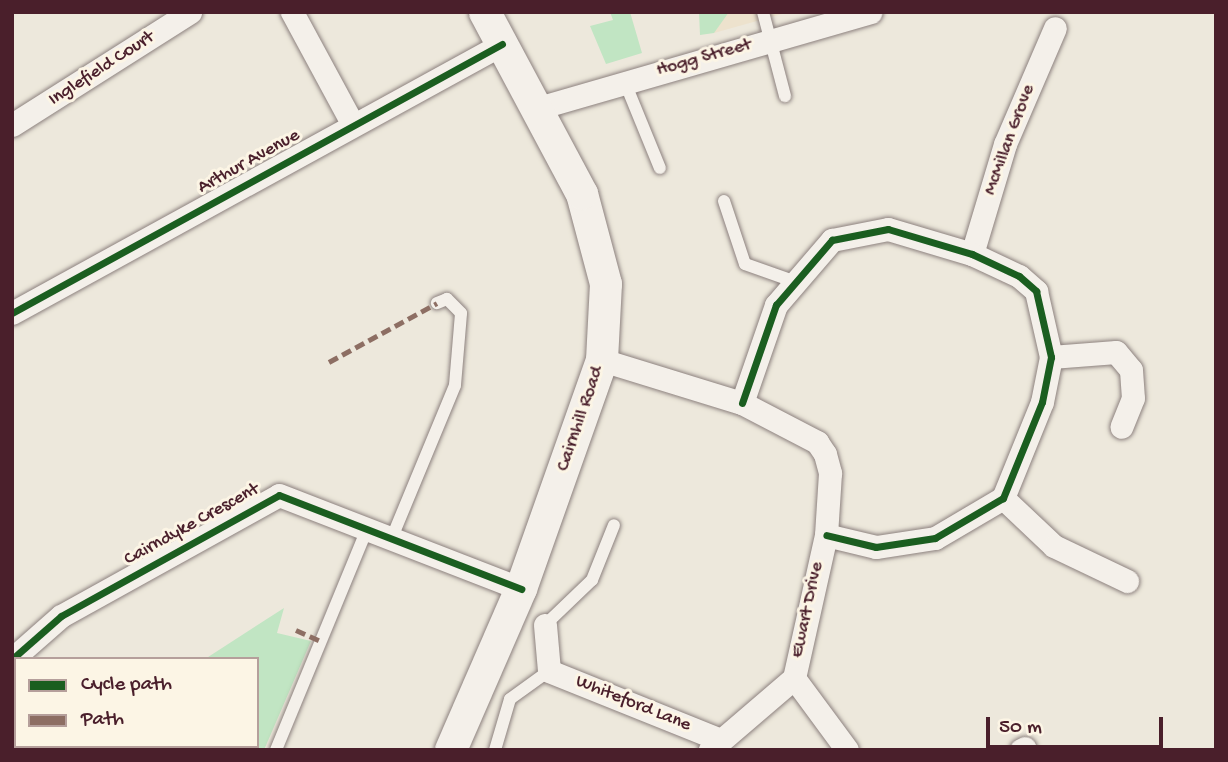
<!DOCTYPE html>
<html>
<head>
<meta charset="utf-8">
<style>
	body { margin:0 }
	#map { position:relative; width:1228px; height:762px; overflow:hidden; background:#ede8dc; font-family:"Gochi Hand",sans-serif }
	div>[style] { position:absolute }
	.built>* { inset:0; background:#ede2cd }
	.green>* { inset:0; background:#c1e5c3 }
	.roads { filter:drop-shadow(0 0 2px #8c817e) drop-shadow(0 0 2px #8c817e) }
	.service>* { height:12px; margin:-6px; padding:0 6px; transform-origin:6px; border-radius:6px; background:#f4f0ea }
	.minor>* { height:23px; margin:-11.5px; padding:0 11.5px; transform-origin:11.5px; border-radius:11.5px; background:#f4f0ea }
	.secondary>* { height:32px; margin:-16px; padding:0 16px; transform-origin:16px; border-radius:16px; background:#f4f0ea }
	.quiet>* { height:5px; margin-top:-2.5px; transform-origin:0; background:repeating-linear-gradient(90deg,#8d6e63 0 10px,transparent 0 15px) }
	.cycleway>* { height:7px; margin:-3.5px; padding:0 3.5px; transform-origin:3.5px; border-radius:3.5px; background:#1b5e20 }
	span { translate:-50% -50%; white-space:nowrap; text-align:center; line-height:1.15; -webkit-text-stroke:6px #fcf5e5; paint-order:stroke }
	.street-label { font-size:19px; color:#4a1f2b }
	.frame { position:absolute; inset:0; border:14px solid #4a1f2b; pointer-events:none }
	.legend { position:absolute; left:14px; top:657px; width:245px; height:91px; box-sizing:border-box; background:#fcf5e5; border:2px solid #b59f9b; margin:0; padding:9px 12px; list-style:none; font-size:21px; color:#4a1f2b }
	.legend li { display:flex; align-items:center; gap:14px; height:35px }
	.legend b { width:35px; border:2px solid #b59f9b }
	.scale { position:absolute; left:986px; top:717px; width:177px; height:32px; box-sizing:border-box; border:4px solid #4a1f2b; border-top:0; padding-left:9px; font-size:21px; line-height:24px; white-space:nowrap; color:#4a1f2b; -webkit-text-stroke:5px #fcf5e5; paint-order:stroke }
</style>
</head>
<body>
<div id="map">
	<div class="built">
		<i style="clip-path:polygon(713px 12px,789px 12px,714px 33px)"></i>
	</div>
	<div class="green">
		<i style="clip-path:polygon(610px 12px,630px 12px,642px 53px,606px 64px,590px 26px,613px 20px)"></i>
		<i style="clip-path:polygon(699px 12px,729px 12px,714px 33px,700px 35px)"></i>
		<i style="clip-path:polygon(284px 608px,277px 633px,311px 641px,264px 750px,181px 746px,257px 746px,257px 659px,205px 659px)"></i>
	</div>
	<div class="roads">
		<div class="service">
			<i style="left:763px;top:12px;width:87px;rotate:75.3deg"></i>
			<i style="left:624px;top:80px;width:95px;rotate:67.8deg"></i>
			<i style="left:724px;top:201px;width:66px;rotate:71.6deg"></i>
			<i style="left:745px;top:264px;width:51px;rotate:19.5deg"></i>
			<i style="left:393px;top:535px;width:162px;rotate:-67.5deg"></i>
			<i style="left:455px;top:385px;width:72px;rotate:-85.2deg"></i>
			<i style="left:461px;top:313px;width:20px;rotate:-135deg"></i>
			<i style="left:447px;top:299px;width:11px;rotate:158deg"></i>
			<i style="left:545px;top:625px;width:65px;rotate:-43.8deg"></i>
			<i style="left:592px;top:580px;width:59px;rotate:-68.2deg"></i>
			<i style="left:276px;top:750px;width:241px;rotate:-67.6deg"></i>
			<i style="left:495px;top:750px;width:53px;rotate:-73.6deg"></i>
			<i style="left:510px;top:699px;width:48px;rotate:-35.7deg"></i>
		</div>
		<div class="minor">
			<i style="left:292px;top:12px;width:126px;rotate:61.6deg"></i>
			<i style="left:538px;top:108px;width:346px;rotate:-16.1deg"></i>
			<i style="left:12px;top:125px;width:211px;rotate:-32.4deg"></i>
			<i style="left:972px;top:254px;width:115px;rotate:-73.3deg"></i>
			<i style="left:1005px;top:144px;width:126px;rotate:-66.7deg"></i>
			<i style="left:12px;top:313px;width:559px;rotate:-28.77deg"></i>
			<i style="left:1051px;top:357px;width:65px;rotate:-4.4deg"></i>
			<i style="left:1116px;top:352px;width:23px;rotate:50deg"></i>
			<i style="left:1131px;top:370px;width:28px;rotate:86deg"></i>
			<i style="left:1133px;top:398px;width:31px;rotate:112deg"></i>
			<i style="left:602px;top:360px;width:146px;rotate:17.1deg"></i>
			<i style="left:742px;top:403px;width:85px;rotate:27.5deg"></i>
			<i style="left:817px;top:442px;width:14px;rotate:56deg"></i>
			<i style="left:825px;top:454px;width:20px;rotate:75deg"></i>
			<i style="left:830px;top:473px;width:62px;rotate:93.7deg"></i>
			<i style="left:826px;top:535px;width:147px;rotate:102.6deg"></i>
			<i style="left:794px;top:678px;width:111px;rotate:139.4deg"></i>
			<i style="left:742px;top:403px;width:104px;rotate:-70.9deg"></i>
			<i style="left:776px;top:305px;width:86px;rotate:-49.3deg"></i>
			<i style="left:832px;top:240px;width:57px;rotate:-11.1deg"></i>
			<i style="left:888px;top:229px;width:88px;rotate:16.6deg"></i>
			<i style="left:972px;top:254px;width:52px;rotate:25.1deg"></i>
			<i style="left:1019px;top:276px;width:23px;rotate:41deg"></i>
			<i style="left:1036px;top:291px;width:68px;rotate:77.2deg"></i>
			<i style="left:1051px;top:357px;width:46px;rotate:101.3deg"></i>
			<i style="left:1042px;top:402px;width:104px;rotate:112.1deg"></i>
			<i style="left:1003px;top:498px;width:79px;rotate:149.5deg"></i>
			<i style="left:935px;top:538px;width:60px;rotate:171.3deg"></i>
			<i style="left:876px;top:547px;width:51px;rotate:-166.5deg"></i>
			<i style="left:1003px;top:498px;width:70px;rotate:43.3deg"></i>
			<i style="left:1054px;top:546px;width:81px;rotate:25.6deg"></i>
			<i style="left:545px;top:625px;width:46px;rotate:85deg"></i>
			<i style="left:549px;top:671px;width:180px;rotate:21.9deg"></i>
			<i style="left:12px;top:659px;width:65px;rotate:-41.3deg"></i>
			<i style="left:61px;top:616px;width:249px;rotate:-29deg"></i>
			<i style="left:279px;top:495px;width:260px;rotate:21.2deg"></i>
			<i style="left:794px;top:678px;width:89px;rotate:53.6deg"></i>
			<i style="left:1021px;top:750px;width:4px;rotate:-27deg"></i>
		</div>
		<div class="secondary">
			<i style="left:451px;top:750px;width:176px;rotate:-66.5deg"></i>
			<i style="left:521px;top:589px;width:243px;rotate:-70.5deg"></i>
			<i style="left:602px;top:360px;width:76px;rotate:-87deg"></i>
			<i style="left:606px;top:284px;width:93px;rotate:-104.9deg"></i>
			<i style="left:582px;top:194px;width:206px;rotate:-118.1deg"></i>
		</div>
	</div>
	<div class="quiet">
		<i style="left:329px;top:362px;width:123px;rotate:-28.6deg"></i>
		<i style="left:296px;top:630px;width:27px;rotate:24deg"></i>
	</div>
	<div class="cycleway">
		<i style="left:12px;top:313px;width:559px;rotate:-28.77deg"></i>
		<i style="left:742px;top:403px;width:104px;rotate:-70.9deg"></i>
		<i style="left:776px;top:305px;width:86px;rotate:-49.3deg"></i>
		<i style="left:832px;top:240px;width:57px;rotate:-11.1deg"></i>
		<i style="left:888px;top:229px;width:88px;rotate:16.6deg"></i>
		<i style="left:972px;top:254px;width:52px;rotate:25.1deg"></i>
		<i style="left:1019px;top:276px;width:23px;rotate:41deg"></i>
		<i style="left:1036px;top:291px;width:68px;rotate:77.2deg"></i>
		<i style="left:1051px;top:357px;width:46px;rotate:101.3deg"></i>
		<i style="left:1042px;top:402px;width:104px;rotate:112.1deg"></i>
		<i style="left:1003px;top:498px;width:79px;rotate:149.5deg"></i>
		<i style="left:935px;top:538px;width:60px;rotate:171.3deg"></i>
		<i style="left:876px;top:547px;width:51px;rotate:-166.5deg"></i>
		<i style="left:12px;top:659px;width:65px;rotate:-41.3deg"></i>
		<i style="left:61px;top:616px;width:249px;rotate:-29deg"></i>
		<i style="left:279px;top:495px;width:260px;rotate:21.2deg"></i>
	</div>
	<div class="street-label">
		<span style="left:704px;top:58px;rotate:-16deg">Hogg Street</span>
		<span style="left:102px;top:69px;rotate:-33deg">Inglefield Court</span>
		<span style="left:1010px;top:140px;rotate:-70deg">McMillan Grove</span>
		<span style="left:249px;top:162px;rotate:-29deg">Arthur Avenue</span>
		<span style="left:581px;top:419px;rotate:-71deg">Cairnhill Road</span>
		<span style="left:192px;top:525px;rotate:-29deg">Cairndyke Crescent</span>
		<span style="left:808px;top:610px;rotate:-78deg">Ewart Drive</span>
		<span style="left:633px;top:704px;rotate:22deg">Whiteford Lane</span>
	</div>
	<div class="frame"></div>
	<ul class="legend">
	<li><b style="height:9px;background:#1b5e20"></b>Cycle path</li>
	<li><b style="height:9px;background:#8d6e63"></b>Path</li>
	</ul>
	<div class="scale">50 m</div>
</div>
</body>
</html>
